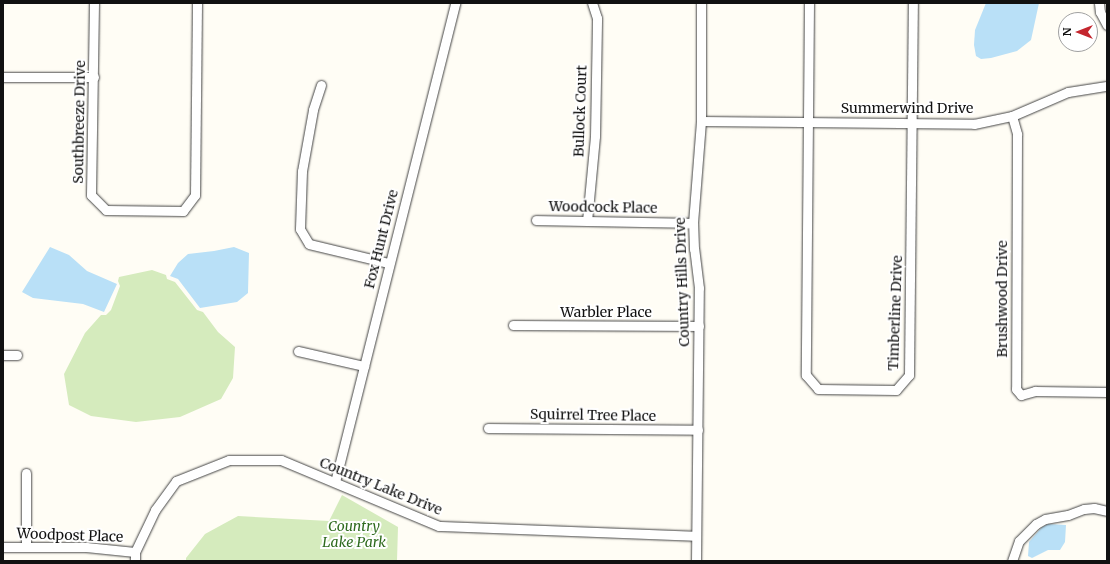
<!DOCTYPE html>
<html>
<head>
<meta charset="utf-8">
<style>
	body { margin:0 }
	#map { position:relative; width:1110px; height:564px; overflow:hidden; background:#fffdf5; font-family:Merriweather,serif }
	div>[style] { position:absolute }
	.green>* { inset:0; background:#d5ebbd }
	.water>* { inset:0; background:#b9e0f7 }
	.roads { filter:drop-shadow(0 0 1px #444) drop-shadow(0 0 1px #444) }
	.minor>* { height:9px; margin:-4.5px; padding:0 4.5px; transform-origin:4.5px; border-radius:4.5px; background:#fff }
	span { translate:-50% -50%; white-space:nowrap; text-align:center; line-height:1.15; -webkit-text-stroke:4px #fff; paint-order:stroke }
	.street-label { font-size:14px; color:#111 }
	.park-label { font-size:14px; color:#2f6b1f; font-style:italic }
	.frame { position:absolute; inset:0; border:4px solid #111; pointer-events:none }
	.north { position:absolute; left:1058px; top:12px; width:40px; height:40px; box-sizing:border-box; background:#fff; border:1px solid #a0a0a0; border-radius:50%; rotate:270deg; font-size:11px; font-weight:700; line-height:16px; text-align:center; color:#111 }
	.north::after { content:''; display:block; margin:auto; width:14px; height:18px; background:#c4262e; clip-path:polygon(50% 0,100% 100%,50% 72%,0 100%) }
</style>
</head>
<body>
<div id="map">
	<div class="green">
		<i style="clip-path:polygon(152px 270px,166px 275px,167px 279px,175px 282px,197px 310px,203px 312px,218px 332px,235px 347px,233px 378px,221px 399px,180px 417px,136px 422px,91px 416px,69px 405px,64px 374px,85px 333px,101px 315px,106px 315px,111px 310px,120px 286px,118px 281px,119px 277px)"></i>
		<i style="clip-path:polygon(342px 495px,398px 527px,397px 561px,186px 561px,186px 558px,205px 534px,238px 516px,329px 521px)"></i>
	</div>
	<div class="water">
		<i style="clip-path:polygon(986px 3px,1039px 3px,1031px 40px,1017px 51px,991px 58px,981px 59px,976px 56px,974px 45px,975px 30px)"></i>
		<i style="clip-path:polygon(50px 247px,69px 255px,87px 271px,117px 284px,104px 312px,83px 304px,33px 298px,22px 292px)"></i>
		<i style="clip-path:polygon(234px 247px,249px 253px,248px 293px,237px 302px,200px 308px,178px 279px,170px 276px,178px 263px,188px 254px,214px 251px)"></i>
		<i style="clip-path:polygon(1048px 524px,1066px 525px,1065px 542px,1060px 550px,1048px 550px,1032px 558px,1028px 556px,1029px 542px,1042px 527px)"></i>
	</div>
	<div class="roads">
		<div class="minor">
			<i style="left:94px;top:3px;width:192px;rotate:90.9deg"></i>
			<i style="left:91px;top:195px;width:21px;rotate:45deg"></i>
			<i style="left:106px;top:210px;width:77px;rotate:0.7deg"></i>
			<i style="left:183px;top:211px;width:20px;rotate:-53deg"></i>
			<i style="left:195px;top:195px;width:192px;rotate:-89.4deg"></i>
			<i style="left:809px;top:3px;width:372px;rotate:90.5deg"></i>
			<i style="left:806px;top:375px;width:18px;rotate:49deg"></i>
			<i style="left:818px;top:389px;width:78px;rotate:0.7deg"></i>
			<i style="left:896px;top:390px;width:20px;rotate:-49deg"></i>
			<i style="left:909px;top:375px;width:372px;rotate:-89.4deg"></i>
			<i style="left:1099px;top:3px;width:9px;rotate:84deg"></i>
			<i style="left:1100px;top:12px;width:15px;rotate:62deg"></i>
			<i style="left:3px;top:77px;width:91px"></i>
			<i style="left:321px;top:85px;width:26px;rotate:108deg"></i>
			<i style="left:313px;top:110px;width:62px;rotate:100.2deg"></i>
			<i style="left:302px;top:171px;width:58px;rotate:92deg"></i>
			<i style="left:300px;top:229px;width:17px;rotate:59deg"></i>
			<i style="left:309px;top:244px;width:82px;rotate:13.4deg"></i>
			<i style="left:1012px;top:116px;width:19px;rotate:74deg"></i>
			<i style="left:1017px;top:134px;width:255px;rotate:90.2deg"></i>
			<i style="left:1016px;top:389px;width:8px;rotate:50deg"></i>
			<i style="left:1021px;top:395px;width:15px;rotate:-16deg"></i>
			<i style="left:1035px;top:391px;width:72px;rotate:0.8deg"></i>
			<i style="left:701px;top:121px;width:273px;rotate:0.6deg"></i>
			<i style="left:974px;top:124px;width:39px;rotate:-12deg"></i>
			<i style="left:1012px;top:116px;width:61px;rotate:-23.2deg"></i>
			<i style="left:1068px;top:92px;width:39px;rotate:-9deg"></i>
			<i style="left:536px;top:220px;width:157px;rotate:1.1deg"></i>
			<i style="left:587px;top:221px;width:85px;rotate:-84.6deg"></i>
			<i style="left:595px;top:136px;width:118px;rotate:-89deg"></i>
			<i style="left:597px;top:18px;width:16px;rotate:-108deg"></i>
			<i style="left:513px;top:325px;width:186px;rotate:0.3deg"></i>
			<i style="left:298px;top:351px;width:68px;rotate:12.8deg"></i>
			<i style="left:3px;top:355px;width:14px"></i>
			<i style="left:488px;top:428px;width:210px;rotate:0.5deg"></i>
			<i style="left:26px;top:473px;width:74px;rotate:90deg"></i>
			<i style="left:335px;top:482px;width:494px;rotate:-75.9deg"></i>
			<i style="left:3px;top:547px;width:83px"></i>
			<i style="left:86px;top:547px;width:49px;rotate:5.8deg"></i>
			<i style="left:135px;top:561px;width:9px;rotate:-90deg"></i>
			<i style="left:135px;top:552px;width:47px;rotate:-64.5deg"></i>
			<i style="left:155px;top:510px;width:36px;rotate:-54deg"></i>
			<i style="left:176px;top:481px;width:57px;rotate:-21.6deg"></i>
			<i style="left:229px;top:460px;width:52px"></i>
			<i style="left:281px;top:460px;width:171px;rotate:22.7deg"></i>
			<i style="left:439px;top:526px;width:257px;rotate:2.2deg"></i>
			<i style="left:696px;top:561px;width:273px;rotate:-89.4deg"></i>
			<i style="left:699px;top:288px;width:39px;rotate:-97deg"></i>
			<i style="left:694px;top:249px;width:26px;rotate:-92deg"></i>
			<i style="left:693px;top:223px;width:102px;rotate:-85.5deg"></i>
			<i style="left:701px;top:121px;width:118px;rotate:-90deg"></i>
			<i style="left:1012px;top:561px;width:21px;rotate:-71deg"></i>
			<i style="left:1019px;top:541px;width:24px;rotate:-45deg"></i>
			<i style="left:1036px;top:524px;width:10px;rotate:-29deg"></i>
			<i style="left:1045px;top:519px;width:23px;rotate:-10deg"></i>
			<i style="left:1068px;top:515px;width:17px;rotate:-21deg"></i>
			<i style="left:1084px;top:509px;width:10px;rotate:-6deg"></i>
			<i style="left:1094px;top:508px;width:13px;rotate:13deg"></i>
		</div>
	</div>
	<div class="street-label">
		<span style="left:907px;top:108px">Summerwind Drive</span>
		<span style="left:580px;top:111px;rotate:-88deg">Bullock Court</span>
		<span style="left:79px;top:122px;rotate:-89deg">Southbreeze Drive</span>
		<span style="left:603px;top:207px;rotate:1deg">Woodcock Place</span>
		<span style="left:381px;top:239px;rotate:-76deg">Fox Hunt Drive</span>
		<span style="left:682px;top:282px;rotate:-92deg">Country Hills Drive</span>
		<span style="left:1002px;top:299px;rotate:-90deg">Brushwood Drive</span>
		<span style="left:606px;top:312px">Warbler Place</span>
		<span style="left:895px;top:313px;rotate:-88deg">Timberline Drive</span>
		<span style="left:593px;top:415px;rotate:1deg">Squirrel Tree Place</span>
		<span style="left:381px;top:486px;rotate:22deg">Country Lake Drive</span>
		<span style="left:70px;top:535px;rotate:2deg">Woodpost Place</span>
	</div>
	<div class="park-label">
		<span style="left:354px;top:534px">Country<br>Lake Park</span>
	</div>
	<div class="frame"></div>
	<div class="north">N</div>
</div>
</body>
</html>
